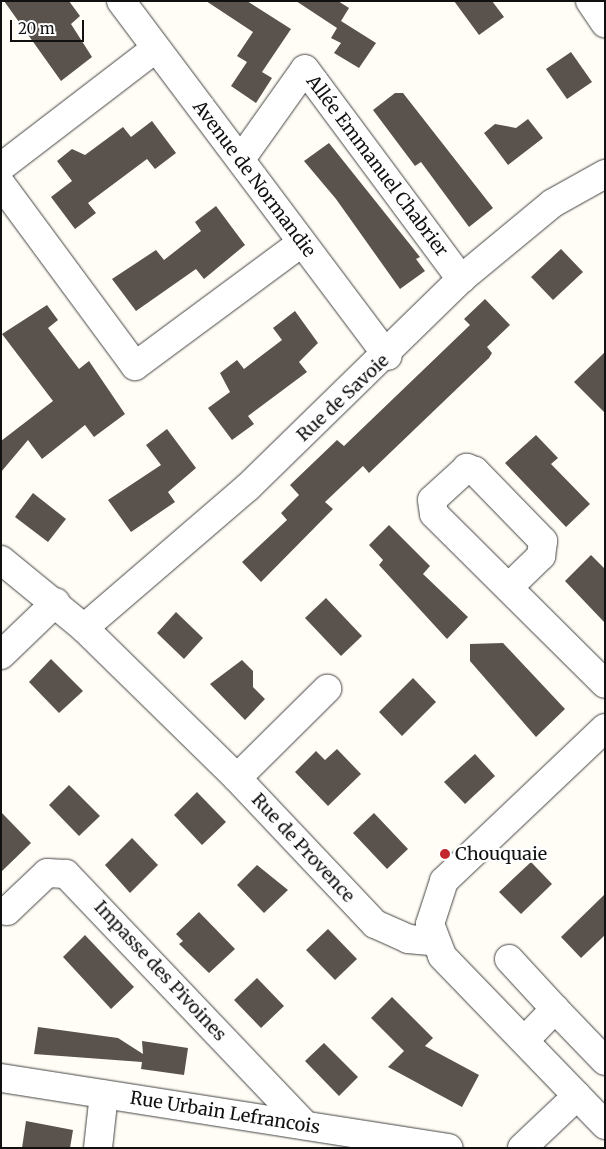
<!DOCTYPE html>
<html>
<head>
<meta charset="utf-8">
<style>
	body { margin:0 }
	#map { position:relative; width:606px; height:1149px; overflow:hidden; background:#fffdf5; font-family:Merriweather,serif }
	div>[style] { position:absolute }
	.building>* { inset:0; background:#5a524d }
	.roads { filter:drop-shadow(0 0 1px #444) drop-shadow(0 0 1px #444) }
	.minor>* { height:28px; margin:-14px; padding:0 14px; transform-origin:14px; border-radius:14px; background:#fff }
	.dots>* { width:14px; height:14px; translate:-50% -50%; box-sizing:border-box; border:2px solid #fff; border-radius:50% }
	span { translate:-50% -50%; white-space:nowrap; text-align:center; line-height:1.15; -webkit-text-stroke:5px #fff; paint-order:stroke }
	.street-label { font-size:18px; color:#111 }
	.poi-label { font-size:18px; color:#111 }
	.left { translate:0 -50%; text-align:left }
	.frame { position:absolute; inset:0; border:2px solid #111; pointer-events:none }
	.scale { position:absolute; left:10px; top:20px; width:74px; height:22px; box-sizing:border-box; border:2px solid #111; border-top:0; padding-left:6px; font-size:15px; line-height:18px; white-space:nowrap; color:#111; -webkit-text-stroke:4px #fff; paint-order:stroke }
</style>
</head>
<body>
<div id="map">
	<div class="building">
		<i style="clip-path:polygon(4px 1px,69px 1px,80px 16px,71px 24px,92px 57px,61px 81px)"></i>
		<i style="clip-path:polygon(206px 1px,247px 1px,291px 29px,262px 72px,272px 78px,256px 103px,231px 86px,247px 62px,237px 56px,253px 32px)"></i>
		<i style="clip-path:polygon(296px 1px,338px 1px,349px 8px,341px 21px,376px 43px,359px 68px,334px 53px,341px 43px,331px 38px,337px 28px)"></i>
		<i style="clip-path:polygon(454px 1px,492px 1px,504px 17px,479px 35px)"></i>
		<i style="clip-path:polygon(571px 52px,592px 82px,567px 99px,546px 69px)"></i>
		<i style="clip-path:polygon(395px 93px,403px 93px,493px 208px,469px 227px,421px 162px,415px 166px,373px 110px)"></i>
		<i style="clip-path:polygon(528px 119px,543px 138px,508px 165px,484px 133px,495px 124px,516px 128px)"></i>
		<i style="clip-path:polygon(152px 121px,176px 153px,155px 169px,147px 159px,88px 203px,96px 213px,75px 229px,51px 197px,72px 181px,57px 161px,72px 149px,85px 155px,123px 127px,131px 137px)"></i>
		<i style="clip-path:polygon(329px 143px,420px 257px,416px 259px,425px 271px,400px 289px,336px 199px,304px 161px)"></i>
		<i style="clip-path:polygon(216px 206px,245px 245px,204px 279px,196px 269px,136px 311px,112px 279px,156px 250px,164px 260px,201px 231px,195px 222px)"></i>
		<i style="clip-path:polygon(561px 249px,583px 272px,553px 300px,531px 277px)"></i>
		<i style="clip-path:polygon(485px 299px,510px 325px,487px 347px,492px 353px,489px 358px,369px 473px,363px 466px,325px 502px,333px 509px,261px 582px,242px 562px,287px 520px,281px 513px,299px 495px,290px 485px,337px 440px,344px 446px,470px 325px,464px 319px)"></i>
		<i style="clip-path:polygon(47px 305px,58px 320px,48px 328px,79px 369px,89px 361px,125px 414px,94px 437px,85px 425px,42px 459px,28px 440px,1px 472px,1px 441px,53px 401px,2px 334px)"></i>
		<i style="clip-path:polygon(295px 311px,318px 343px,299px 362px,307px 372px,248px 416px,254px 424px,232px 440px,208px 408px,230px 392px,220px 373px,237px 360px,244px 369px,282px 340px,273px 328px)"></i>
		<i style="clip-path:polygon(605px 352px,605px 413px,574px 382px)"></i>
		<i style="clip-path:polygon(167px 429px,196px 468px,168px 492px,175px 502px,131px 532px,108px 500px,161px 465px,146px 445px)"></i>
		<i style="clip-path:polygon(536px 435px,558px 458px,551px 464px,590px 504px,566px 527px,505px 463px)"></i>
		<i style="clip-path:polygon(33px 493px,66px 519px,48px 542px,15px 517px)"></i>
		<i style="clip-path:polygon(389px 525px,430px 566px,423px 574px,468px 617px,447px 639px,379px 565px,383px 560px,369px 545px)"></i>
		<i style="clip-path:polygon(591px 555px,605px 569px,605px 623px,565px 581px)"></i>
		<i style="clip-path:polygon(326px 598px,362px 636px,341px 656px,305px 618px)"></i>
		<i style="clip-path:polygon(176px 612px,203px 638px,184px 659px,157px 633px)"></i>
		<i style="clip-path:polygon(503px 643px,565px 709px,536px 737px,470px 661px,470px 644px)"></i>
		<i style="clip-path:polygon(51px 659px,83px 691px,59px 713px,29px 682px)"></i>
		<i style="clip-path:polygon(242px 660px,253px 671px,253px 687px,265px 699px,245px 720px,210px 684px)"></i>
		<i style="clip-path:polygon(413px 678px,436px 702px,402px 736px,379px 712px)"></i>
		<i style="clip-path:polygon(337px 749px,361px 774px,328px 806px,295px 772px,316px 751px,325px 760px)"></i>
		<i style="clip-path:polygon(475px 754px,495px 776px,465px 804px,444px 782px)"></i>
		<i style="clip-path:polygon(69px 785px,100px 816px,79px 836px,49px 805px)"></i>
		<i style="clip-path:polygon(197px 792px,226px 822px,202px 845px,174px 815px)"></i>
		<i style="clip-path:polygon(1px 812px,31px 843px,1px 872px)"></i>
		<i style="clip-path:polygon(374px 813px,408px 849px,387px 869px,353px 833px)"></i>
		<i style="clip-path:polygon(132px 838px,158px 865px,130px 893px,105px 865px)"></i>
		<i style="clip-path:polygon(531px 862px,552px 884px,521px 914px,499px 892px)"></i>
		<i style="clip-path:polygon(257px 865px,288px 890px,264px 913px,237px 885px)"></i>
		<i style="clip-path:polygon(605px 894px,605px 935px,581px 958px,561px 937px)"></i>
		<i style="clip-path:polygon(199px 912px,235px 949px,209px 973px,179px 944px,183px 941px,176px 934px)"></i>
		<i style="clip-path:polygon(328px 929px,357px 959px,335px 980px,306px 950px)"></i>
		<i style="clip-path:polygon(85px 935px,134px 987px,111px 1009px,63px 957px)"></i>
		<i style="clip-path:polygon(257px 978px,284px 1006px,261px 1028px,234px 1000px)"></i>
		<i style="clip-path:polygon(392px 997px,433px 1038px,425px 1046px,479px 1075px,462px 1107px,388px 1067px,404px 1051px,371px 1018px)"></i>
		<i style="clip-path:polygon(38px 1027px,118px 1038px,143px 1054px,142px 1041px,188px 1048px,184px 1075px,141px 1069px,142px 1062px,34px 1054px)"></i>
		<i style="clip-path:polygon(324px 1043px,358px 1077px,339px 1096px,305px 1061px)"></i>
		<i style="clip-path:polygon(26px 1121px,73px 1130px,70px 1148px,22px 1148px)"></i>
	</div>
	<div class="roads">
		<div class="minor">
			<i style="left:121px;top:1px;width:444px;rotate:53.1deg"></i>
			<i style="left:590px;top:1px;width:27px;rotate:56deg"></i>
			<i style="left:241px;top:159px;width:110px;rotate:-54.6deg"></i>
			<i style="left:305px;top:69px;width:262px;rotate:53.4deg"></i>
			<i style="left:1px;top:167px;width:195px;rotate:-37.5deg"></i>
			<i style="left:1px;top:184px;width:226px;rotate:53.6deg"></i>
			<i style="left:135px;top:366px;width:207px;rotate:-36.5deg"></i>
			<i style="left:1px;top:560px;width:107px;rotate:39.3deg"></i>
			<i style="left:84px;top:628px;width:214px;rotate:44.4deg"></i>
			<i style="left:237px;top:778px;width:201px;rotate:46.6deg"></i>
			<i style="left:375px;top:924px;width:36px;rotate:24deg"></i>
			<i style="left:408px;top:939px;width:25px;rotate:5deg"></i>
			<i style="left:509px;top:587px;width:45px;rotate:-44.1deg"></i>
			<i style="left:541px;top:556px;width:15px;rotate:-82deg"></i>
			<i style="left:543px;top:541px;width:98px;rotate:-134.2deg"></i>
			<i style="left:475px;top:471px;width:9px;rotate:-159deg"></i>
			<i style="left:467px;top:468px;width:47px;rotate:137.6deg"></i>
			<i style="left:432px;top:500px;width:14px;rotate:82deg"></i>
			<i style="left:434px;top:514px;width:241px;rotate:44.8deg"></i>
			<i style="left:84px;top:628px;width:216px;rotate:-40.7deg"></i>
			<i style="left:248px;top:487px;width:298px;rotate:-44.3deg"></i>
			<i style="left:461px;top:279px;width:119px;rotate:-39.6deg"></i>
			<i style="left:553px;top:203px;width:60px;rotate:-29.1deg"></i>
			<i style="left:1px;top:655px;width:76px;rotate:-43.9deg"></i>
			<i style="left:605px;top:728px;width:222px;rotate:136.5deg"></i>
			<i style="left:444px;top:881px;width:45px;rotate:108deg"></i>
			<i style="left:430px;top:924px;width:34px;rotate:69deg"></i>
			<i style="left:442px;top:956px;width:235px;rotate:46deg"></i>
			<i style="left:237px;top:778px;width:127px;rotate:-44.7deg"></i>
			<i style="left:7px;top:911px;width:55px;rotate:-43.5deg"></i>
			<i style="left:47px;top:873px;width:19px;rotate:3deg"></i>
			<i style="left:66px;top:874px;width:347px;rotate:46.4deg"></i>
			<i style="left:509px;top:959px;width:68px;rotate:47.4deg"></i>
			<i style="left:526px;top:1039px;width:42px;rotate:-46deg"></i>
			<i style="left:555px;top:1009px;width:72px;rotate:46.1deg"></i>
			<i style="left:1px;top:1078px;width:453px;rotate:8.9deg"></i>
			<i style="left:98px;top:1148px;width:54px;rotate:-83.7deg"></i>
			<i style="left:522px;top:1148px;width:76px;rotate:-43.4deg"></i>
		</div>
	</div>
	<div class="dots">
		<i style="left:445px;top:854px;background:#c4262e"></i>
	</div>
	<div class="street-label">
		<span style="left:377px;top:166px;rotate:53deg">Allée Emmanuel Chabrier</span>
		<span style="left:254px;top:179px;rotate:53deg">Avenue de Normandie</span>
		<span style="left:343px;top:398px;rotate:-43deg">Rue de Savoie</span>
		<span style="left:303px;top:848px;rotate:47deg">Rue de Provence</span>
		<span style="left:160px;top:971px;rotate:47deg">Impasse des Pivoines</span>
		<span style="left:225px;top:1113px;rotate:9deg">Rue Urbain Lefrancois</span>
	</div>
	<div class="poi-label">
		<span class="left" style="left:455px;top:854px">Chouquaie</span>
	</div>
	<div class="frame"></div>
	<div class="scale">20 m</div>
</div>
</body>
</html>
